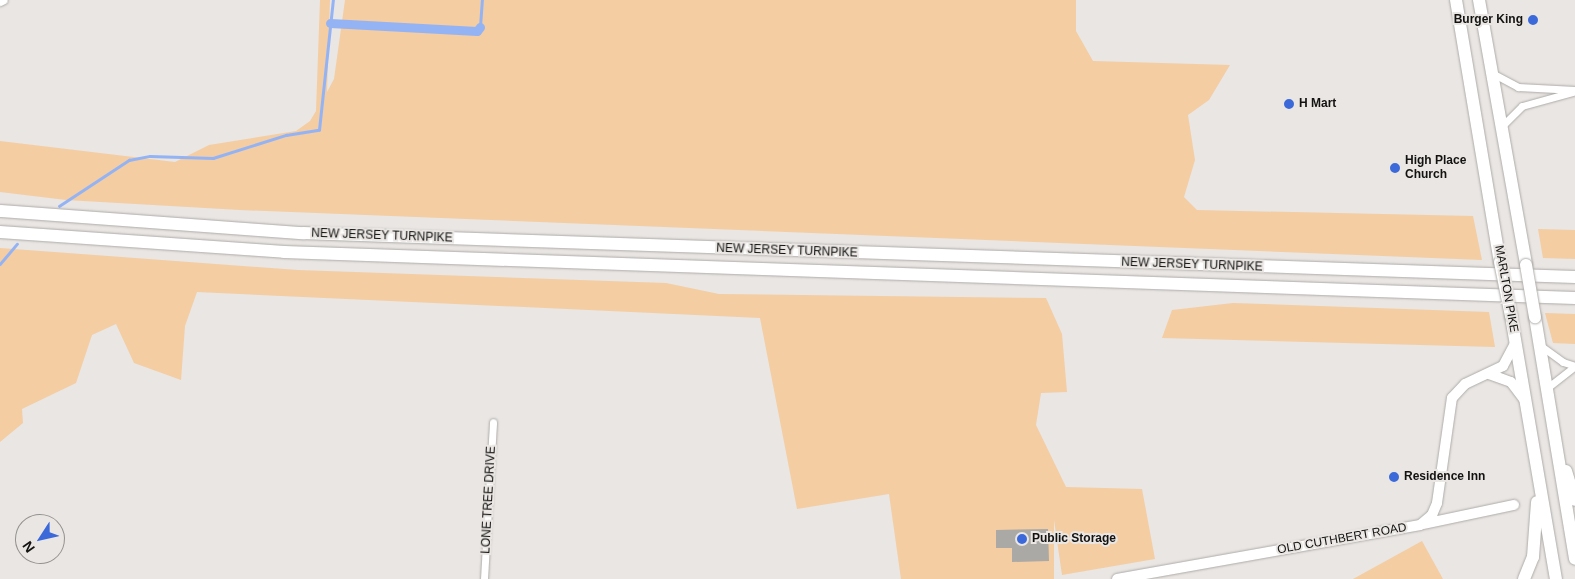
<!DOCTYPE html>
<html>
<head>
<meta charset="utf-8">
<style>
	body { margin:0 }
	#map { position:relative; width:1575px; height:579px; overflow:hidden; background:#e9e6e3; font-family:Arial,sans-serif }
	div>[style] { position:absolute }
	.green>* { inset:0; background:#f4cda2 }
	.stream>* { height:2.5px; margin:-1.25px; padding:0 1.25px; transform-origin:1.25px; border-radius:1.25px; background:#94b3f4 }
	.canal>* { height:9px; margin:-4.5px; padding:0 4.5px; transform-origin:4.5px; border-radius:4.5px; background:#94b3f4 }
	.building>* { inset:0; background:#aba9a6 }
	.roads { filter:drop-shadow(0 0 1px #aeaba8) drop-shadow(0 0 1px #aeaba8) }
	.street>* { height:7px; margin:-3.5px; padding:0 3.5px; transform-origin:3.5px; border-radius:3.5px; background:#fff }
	.secondary>* { height:10px; margin:-5px; padding:0 5px; transform-origin:5px; border-radius:5px; background:#fff }
	.highway>* { height:12px; margin:-6px; padding:0 6px; transform-origin:6px; border-radius:6px; background:#fff }
	.bridges { filter:drop-shadow(0 0 1px #aeaba8) drop-shadow(0 0 1px #aeaba8) }
	.highway-bridge>* { height:12px; margin:-6px; padding:0 6px; transform-origin:6px; border-radius:6px; background:#fff }
	.dots>* { width:14px; height:14px; translate:-50% -50%; box-sizing:border-box; border:2px solid #e9e6e3; border-radius:50% }
	span { translate:-50% -50%; white-space:nowrap; text-align:center; line-height:1.15; -webkit-text-stroke:4px #e9e6e3; paint-order:stroke }
	.poi-label { font-size:12px; color:#131211; font-weight:700 }
	.right { translate:-100% -50%; text-align:right }
	.left { translate:0 -50%; text-align:left }
	.street-label { font-size:12px; color:#131211 }
	.north { position:absolute; left:15px; top:514px; width:50px; height:50px; box-sizing:border-box; background:#e9e6e3; border:1px solid #93918f; border-radius:50%; rotate:235deg; font-size:14px; font-weight:700; line-height:20px; text-align:center; color:#131211 }
	.north::after { content:''; display:block; margin:auto; width:18px; height:22px; background:#3c69da; clip-path:polygon(50% 0,100% 100%,50% 72%,0 100%) }
</style>
</head>
<body>
<div id="map">
	<div class="green">
		<i style="clip-path:polygon(320px 0,330px 0,327px 92px,334px 79px,345px 0,1076px 0,1076px 31px,1093px 61px,1230px 65px,1209px 100px,1188px 115px,1195px 160px,1184px 197px,1197px 210px,1473px 216px,1482px 260px,240px 210px,66px 200px,0 192px,0 141px,175px 162px,209px 145px,296px 131px,310px 121px,316px 111px)"></i>
		<i style="clip-path:polygon(1538px 229px,1575px 230px,1575px 259px,1543px 258px)"></i>
		<i style="clip-path:polygon(0 248px,298px 270px,666px 283px,719px 294px,1046px 298px,1062px 334px,1067px 392px,1041px 393px,1036px 425px,1066px 487px,1142px 489px,1155px 559px,1062px 575px,1054px 520px,1054px 579px,901px 579px,889px 494px,797px 509px,760px 318px,197px 292px,185px 326px,181px 380px,134px 363px,116px 324px,92px 335px,76px 383px,22px 409px,23px 423px,0 442px)"></i>
		<i style="clip-path:polygon(1233px 303px,1489px 312px,1495px 347px,1162px 338px,1172px 310px)"></i>
		<i style="clip-path:polygon(1545px 313px,1575px 314px,1575px 344px,1553px 343px)"></i>
		<i style="clip-path:polygon(1422px 541px,1443px 579px,1353px 579px)"></i>
	</div>
	<div class="stream">
		<i style="left:480px;top:27px;width:27px;rotate:-86deg"></i>
		<i style="left:59px;top:206px;width:84px;rotate:-33.3deg"></i>
		<i style="left:129px;top:160px;width:21px;rotate:-11deg"></i>
		<i style="left:150px;top:156px;width:63px;rotate:1.8deg"></i>
		<i style="left:213px;top:158px;width:77px;rotate:-17.5deg"></i>
		<i style="left:286px;top:135px;width:33px;rotate:-9deg"></i>
		<i style="left:319px;top:130px;width:131px;rotate:-83.9deg"></i>
		<i style="left:0;top:264px;width:26px;rotate:-50deg"></i>
	</div>
	<div class="canal">
		<i style="left:330px;top:23px;width:147px;rotate:3.1deg"></i>
		<i style="left:477px;top:31px;width:5px;rotate:-53deg"></i>
	</div>
	<div class="building">
		<i style="clip-path:polygon(1048px 529px,1049px 561px,1012px 562px,1012px 548px,996px 548px,996px 530px)"></i>
	</div>
	<div class="roads">
		<div class="street">
			<i style="left:0;top:2px;width:4px;rotate:-27deg"></i>
			<i style="left:1492px;top:73px;width:30px;rotate:28deg"></i>
			<i style="left:1518px;top:87px;width:57px;rotate:3deg"></i>
			<i style="left:1502px;top:126px;width:28px;rotate:-45deg"></i>
			<i style="left:1522px;top:106px;width:53px;rotate:-15.4deg"></i>
			<i style="left:1541px;top:346px;width:27px;rotate:36deg"></i>
			<i style="left:1563px;top:362px;width:13px;rotate:18deg"></i>
			<i style="left:1547px;top:388px;width:36px;rotate:-38deg"></i>
			<i style="left:484px;top:579px;width:157px;rotate:-86.7deg"></i>
		</div>
		<div class="secondary">
			<i style="left:1489px;top:374px;width:23px;rotate:20deg"></i>
			<i style="left:1511px;top:382px;width:21px;rotate:53deg"></i>
			<i style="left:1423px;top:524px;width:93px;rotate:-11.8deg"></i>
			<i style="left:1117px;top:579px;width:308px;rotate:-10.1deg"></i>
			<i style="left:1420px;top:525px;width:16px;rotate:-40deg"></i>
			<i style="left:1432px;top:515px;width:13px;rotate:-67deg"></i>
			<i style="left:1437px;top:503px;width:106px;rotate:-81.9deg"></i>
			<i style="left:1452px;top:398px;width:19px;rotate:-47deg"></i>
			<i style="left:1465px;top:384px;width:42px;rotate:-25.3deg"></i>
			<i style="left:1503px;top:366px;width:26px;rotate:-62deg"></i>
		</div>
		<div class="highway">
			<i style="left:1456px;top:0;width:266px;rotate:80.5deg"></i>
			<i style="left:1479px;top:0;width:269px;rotate:79.9deg"></i>
			<i style="left:0;top:211px;width:304px;rotate:4.2deg"></i>
			<i style="left:303px;top:233px;width:1273px;rotate:1.98deg"></i>
			<i style="left:0;top:232px;width:285px;rotate:4deg"></i>
			<i style="left:284px;top:252px;width:1292px;rotate:2.04deg"></i>
			<i style="left:1511px;top:316px;width:267px;rotate:80.3deg"></i>
			<i style="left:1535px;top:317px;width:245px;rotate:80.6deg"></i>
			<i style="left:1566px;top:471px;width:30px;rotate:73deg"></i>
			<i style="left:1524px;top:579px;width:24px;rotate:-68deg"></i>
			<i style="left:1533px;top:557px;width:55px;rotate:-85.8deg"></i>
		</div>
	</div>
	<div class="bridges">
		<div class="highway-bridge">
			<i style="left:1500px;top:262px;width:55px;rotate:78.5deg"></i>
			<i style="left:1526px;top:265px;width:53px;rotate:80.2deg"></i>
		</div>
	</div>
	<div class="dots">
		<i style="left:1533px;top:20px;background:#3c69da"></i>
		<i style="left:1289px;top:104px;background:#3c69da"></i>
		<i style="left:1395px;top:168px;background:#3c69da"></i>
		<i style="left:1394px;top:477px;background:#3c69da"></i>
		<i style="left:1022px;top:539px;background:#3c69da"></i>
	</div>
	<div class="poi-label">
		<span class="right" style="left:1523px;top:20px">Burger King</span>
		<span class="left" style="left:1299px;top:104px">H Mart</span>
		<span class="left" style="left:1405px;top:168px">High Place<br>Church</span>
		<span class="left" style="left:1404px;top:477px">Residence Inn</span>
		<span class="left" style="left:1032px;top:539px">Public Storage</span>
	</div>
	<div class="street-label">
		<span style="left:382px;top:236px;rotate:2deg">NEW JERSEY TURNPIKE</span>
		<span style="left:787px;top:251px;rotate:2deg">NEW JERSEY TURNPIKE</span>
		<span style="left:1192px;top:265px;rotate:2deg">NEW JERSEY TURNPIKE</span>
		<span style="left:1506px;top:289px;rotate:80deg">MARLTON PIKE</span>
		<span style="left:489px;top:500px;rotate:-87deg">LONE TREE DRIVE</span>
		<span style="left:1342px;top:539px;rotate:-10deg">OLD CUTHBERT ROAD</span>
	</div>
	<div class="north">N</div>
</div>
</body>
</html>
